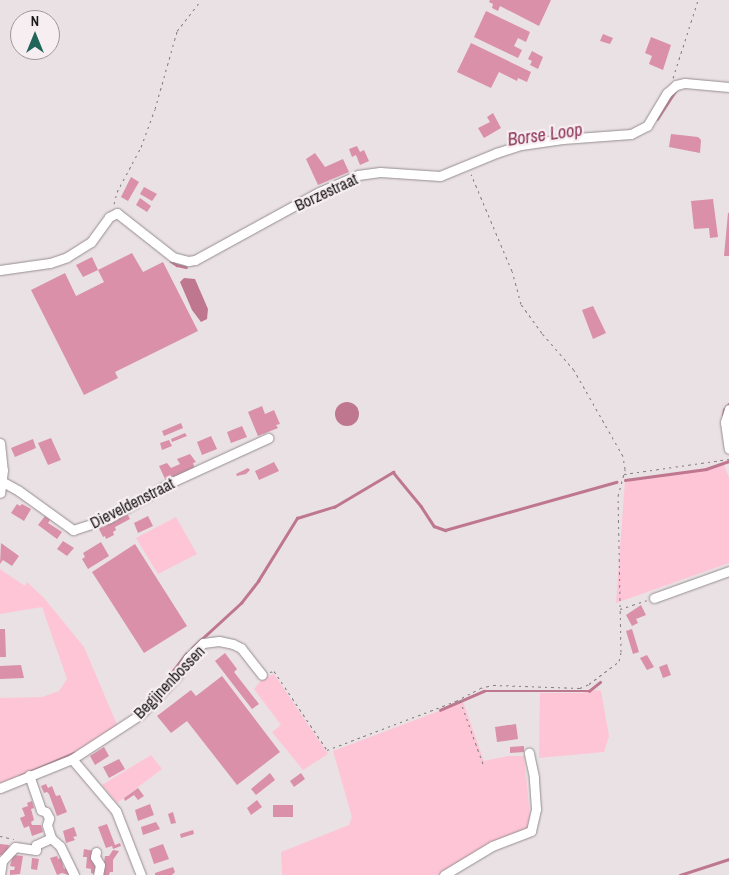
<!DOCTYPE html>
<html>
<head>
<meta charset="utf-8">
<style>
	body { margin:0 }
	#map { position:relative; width:729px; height:875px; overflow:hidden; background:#eae1e4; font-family:"Archivo Narrow",sans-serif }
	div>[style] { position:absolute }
	.green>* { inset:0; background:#fec5d7 }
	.water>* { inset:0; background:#be778f }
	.round { border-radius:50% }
	.stream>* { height:2.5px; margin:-1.25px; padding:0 1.25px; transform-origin:1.25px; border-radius:1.25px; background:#be778f }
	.building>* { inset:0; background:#d990a8 }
	.path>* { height:1px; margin-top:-0.5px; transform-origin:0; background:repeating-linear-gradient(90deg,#847e80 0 2.5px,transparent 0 6.5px) }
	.roads { filter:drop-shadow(0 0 1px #958d8f) drop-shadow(0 0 1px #958d8f) }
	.minor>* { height:9px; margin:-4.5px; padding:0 4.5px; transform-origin:4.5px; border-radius:4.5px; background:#fff }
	span { translate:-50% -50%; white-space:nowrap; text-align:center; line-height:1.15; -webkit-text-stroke:4.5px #f7eef1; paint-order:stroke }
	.street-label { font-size:16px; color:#1b1819 }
	.water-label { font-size:18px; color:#8b3457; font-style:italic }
	.north { position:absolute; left:10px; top:10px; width:50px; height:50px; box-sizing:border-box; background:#f7eef1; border:1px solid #9f989b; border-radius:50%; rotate:0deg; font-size:14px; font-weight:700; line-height:20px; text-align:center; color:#1b1819 }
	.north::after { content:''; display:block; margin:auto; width:18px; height:22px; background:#206558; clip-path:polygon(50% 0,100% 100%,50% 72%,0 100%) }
</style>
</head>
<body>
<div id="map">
	<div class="green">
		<i style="clip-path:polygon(724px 465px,729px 478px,729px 563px,616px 603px,625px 481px)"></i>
		<i style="clip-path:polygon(176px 517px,197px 554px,158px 574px,136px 538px)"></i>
		<i style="clip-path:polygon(0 569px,25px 586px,27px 582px,44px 598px,84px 647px,118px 727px,72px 754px,47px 763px,0 786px,0 698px,42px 697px,59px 691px,67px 679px,42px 607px,0 614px)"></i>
		<i style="clip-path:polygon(274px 674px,328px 754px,303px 770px,272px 732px,281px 725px,254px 689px,263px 678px)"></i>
		<i style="clip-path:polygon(595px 690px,601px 691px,609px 736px,604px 752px,539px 758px,540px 693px,582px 693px)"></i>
		<i style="clip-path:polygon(463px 702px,484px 761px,508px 756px,524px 756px,531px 827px,445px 875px,282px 875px,281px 852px,349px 825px,352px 817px,333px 751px)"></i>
		<i style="clip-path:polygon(151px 755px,162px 769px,117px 803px,102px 785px)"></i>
	</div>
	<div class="water">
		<i style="clip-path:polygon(184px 278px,195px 279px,208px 309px,207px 319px,201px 322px,192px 310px,180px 282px)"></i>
		<i class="round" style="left:335px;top:402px;width:24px;height:24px"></i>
	</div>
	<div class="stream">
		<i style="left:657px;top:119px;width:33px;rotate:-57deg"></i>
		<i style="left:171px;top:261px;width:7px;rotate:34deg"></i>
		<i style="left:177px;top:265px;width:9px;rotate:13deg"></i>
		<i style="left:723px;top:415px;width:5px;rotate:-79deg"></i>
		<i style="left:724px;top:410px;width:8px;rotate:-50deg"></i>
		<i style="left:625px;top:480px;width:82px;rotate:-7.7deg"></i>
		<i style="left:706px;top:469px;width:24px;rotate:-19deg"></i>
		<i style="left:192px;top:648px;width:67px;rotate:-42.6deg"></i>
		<i style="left:241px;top:603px;width:28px;rotate:-52deg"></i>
		<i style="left:258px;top:581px;width:74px;rotate:-58.2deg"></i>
		<i style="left:297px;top:518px;width:39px;rotate:-17deg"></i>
		<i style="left:334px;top:507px;width:69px;rotate:-30.7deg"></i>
		<i style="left:393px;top:472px;width:44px;rotate:50.5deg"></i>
		<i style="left:421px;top:506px;width:24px;rotate:57deg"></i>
		<i style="left:434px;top:526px;width:12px;rotate:20deg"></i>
		<i style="left:445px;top:530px;width:178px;rotate:-15.7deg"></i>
		<i style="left:161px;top:686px;width:41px;rotate:-52deg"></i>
		<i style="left:440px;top:710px;width:48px;rotate:-23.4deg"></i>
		<i style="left:484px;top:691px;width:105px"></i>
		<i style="left:589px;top:691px;width:14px;rotate:-39deg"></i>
		<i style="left:20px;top:776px;width:59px;rotate:-23.1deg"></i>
		<i style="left:680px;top:875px;width:52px;rotate:-18.1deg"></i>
	</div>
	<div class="building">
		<i style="clip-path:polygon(490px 0,551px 0,539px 26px,500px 6px,498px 11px,492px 8px,493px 4px,489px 2px)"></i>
		<i style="clip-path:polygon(486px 11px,530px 32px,526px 42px,518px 38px,514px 46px,522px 50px,518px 58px,474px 37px)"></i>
		<i style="clip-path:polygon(603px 34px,613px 38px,610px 44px,600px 41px)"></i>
		<i style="clip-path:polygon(651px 37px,671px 45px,663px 70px,649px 64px,652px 56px,645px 53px)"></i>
		<i style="clip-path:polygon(471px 43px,531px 72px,527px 82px,518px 78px,517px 81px,499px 72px,491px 88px,457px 72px)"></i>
		<i style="clip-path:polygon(532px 51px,543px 57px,538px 69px,530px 65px,532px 61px,528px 59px)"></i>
		<i style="clip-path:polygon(493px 113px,501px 128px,484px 138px,478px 128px,490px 122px,487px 117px)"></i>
		<i style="clip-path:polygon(671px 134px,698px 137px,701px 140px,700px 153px,669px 147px)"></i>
		<i style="clip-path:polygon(357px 146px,360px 152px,364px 150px,369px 161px,360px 165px,356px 155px,352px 157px,349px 149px)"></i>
		<i style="clip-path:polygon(315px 153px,325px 167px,343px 159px,349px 172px,318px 185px,306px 159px)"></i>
		<i style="clip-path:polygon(131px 177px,139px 182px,128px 201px,121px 197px)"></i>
		<i style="clip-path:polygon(144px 187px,157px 194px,152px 201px,140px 194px)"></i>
		<i style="clip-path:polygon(140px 198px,151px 206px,147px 212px,136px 205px)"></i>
		<i style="clip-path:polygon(713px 199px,718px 237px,710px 238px,709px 228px,694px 229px,691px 201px)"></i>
		<i style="clip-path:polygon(728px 213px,729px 213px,729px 256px,724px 256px)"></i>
		<i style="clip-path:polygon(132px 253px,143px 272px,163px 262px,198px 331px,115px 372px,118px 378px,84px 395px,31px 290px,65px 273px,76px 296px,104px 282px,98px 270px)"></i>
		<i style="clip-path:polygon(92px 257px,98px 270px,83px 277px,76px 265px)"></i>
		<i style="clip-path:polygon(593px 306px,606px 333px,593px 339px,582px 310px)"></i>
		<i style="clip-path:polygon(262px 406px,265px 414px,274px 410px,280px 424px,276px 425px,278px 428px,258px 436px,248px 412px)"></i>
		<i style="clip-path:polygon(181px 423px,183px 428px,164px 436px,162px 431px)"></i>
		<i style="clip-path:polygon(242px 426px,247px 437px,231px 443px,227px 432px)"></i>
		<i style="clip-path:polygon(185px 433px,187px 436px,172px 442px,171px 439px)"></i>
		<i style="clip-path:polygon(211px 436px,217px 449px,202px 455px,197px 442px)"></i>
		<i style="clip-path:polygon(51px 438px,61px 460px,48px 465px,38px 443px)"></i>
		<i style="clip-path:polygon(33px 439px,36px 448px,15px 457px,11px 448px)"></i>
		<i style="clip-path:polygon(169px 440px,172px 446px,162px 450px,160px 443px)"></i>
		<i style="clip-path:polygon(190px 454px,196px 462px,193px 463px,195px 469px,166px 481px,159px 466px,167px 463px,171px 468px,180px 464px,177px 459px)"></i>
		<i style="clip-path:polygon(274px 462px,279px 471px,259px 480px,255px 471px)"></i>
		<i style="clip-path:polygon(248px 468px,250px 470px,246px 474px,237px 476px,236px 474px)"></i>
		<i style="clip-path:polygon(17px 504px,20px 506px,22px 504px,31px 509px,24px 521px,11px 513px)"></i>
		<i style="clip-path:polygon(127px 513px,130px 519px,115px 527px,116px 530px,113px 532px,114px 535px,106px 539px,105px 536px,103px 537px,98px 527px)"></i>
		<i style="clip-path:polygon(45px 516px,50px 520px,48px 523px,62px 532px,57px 539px,38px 525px)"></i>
		<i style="clip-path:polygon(148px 516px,153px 526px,138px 533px,134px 523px)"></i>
		<i style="clip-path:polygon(63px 541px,74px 548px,67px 556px,57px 549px)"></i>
		<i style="clip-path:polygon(101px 542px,109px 556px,88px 569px,82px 559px,85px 557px,83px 553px)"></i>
		<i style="clip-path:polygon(1px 543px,19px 556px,12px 566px,3px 560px,0 564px)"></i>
		<i style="clip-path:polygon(135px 544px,187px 626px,144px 653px,92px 572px)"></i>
		<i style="clip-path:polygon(641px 605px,646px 615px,636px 619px,638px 623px,632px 626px,626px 615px)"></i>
		<i style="clip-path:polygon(0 629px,5px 629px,6px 657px,0 657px)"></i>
		<i style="clip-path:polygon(632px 629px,639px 652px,633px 654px,626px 631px)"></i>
		<i style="clip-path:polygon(225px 653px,237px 669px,234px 672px,259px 704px,252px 709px,215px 661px)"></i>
		<i style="clip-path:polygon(647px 655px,654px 667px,647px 670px,640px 658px)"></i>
		<i style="clip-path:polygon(667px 664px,671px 675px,663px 678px,659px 667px)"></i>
		<i style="clip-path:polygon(21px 665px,24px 678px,0 679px,0 666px)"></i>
		<i style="clip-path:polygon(222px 676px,280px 752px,237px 785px,187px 721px,171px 733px,157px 716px,191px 690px,196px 696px)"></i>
		<i style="clip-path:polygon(516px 724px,518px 739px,497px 742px,495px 727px)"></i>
		<i style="clip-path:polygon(524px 746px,524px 752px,510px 753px,510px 747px)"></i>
		<i style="clip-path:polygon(104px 747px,109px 756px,95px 765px,90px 756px)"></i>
		<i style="clip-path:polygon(119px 759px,125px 769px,109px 778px,103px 767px)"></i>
		<i style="clip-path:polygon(270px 773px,275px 780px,256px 795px,251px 789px)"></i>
		<i style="clip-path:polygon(301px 773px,305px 779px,294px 787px,290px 781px)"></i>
		<i style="clip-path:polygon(46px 784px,48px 788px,52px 786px,56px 796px,60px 795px,67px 812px,57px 816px,49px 794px,47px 792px,44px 793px,41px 786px)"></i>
		<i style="clip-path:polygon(138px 788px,144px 796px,138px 800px,134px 795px,125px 801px,124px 798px)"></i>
		<i style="clip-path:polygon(257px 800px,262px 807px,251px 815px,247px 808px)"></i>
		<i style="clip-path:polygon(32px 801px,34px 808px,31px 809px,34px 820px,31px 822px,32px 825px,41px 825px,43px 832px,32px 836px,29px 826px,24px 828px,20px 818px,25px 816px,22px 808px,28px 806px,27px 803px)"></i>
		<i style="clip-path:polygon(150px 804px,154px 815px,138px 821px,135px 810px)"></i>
		<i style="clip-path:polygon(273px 805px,293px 805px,293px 817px,273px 817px)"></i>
		<i style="clip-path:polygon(173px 812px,176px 823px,171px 824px,168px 814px)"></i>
		<i style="clip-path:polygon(156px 822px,160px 829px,143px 835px,141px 827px)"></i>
		<i style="clip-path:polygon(107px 824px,115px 845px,120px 843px,121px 846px,113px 849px,112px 846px,106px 848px,98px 827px)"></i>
		<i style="clip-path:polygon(74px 827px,77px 836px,73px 837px,75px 840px,66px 843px,63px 831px)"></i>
		<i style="clip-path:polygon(193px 830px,194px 834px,181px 838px,180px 834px)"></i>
		<i style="clip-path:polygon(0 844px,9px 845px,8px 853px,4px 852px,4px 856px,0 855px)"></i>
		<i style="clip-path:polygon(163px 844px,169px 859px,154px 864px,149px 849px)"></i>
		<i style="clip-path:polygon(84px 849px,94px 851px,93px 862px,97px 865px,96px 874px,91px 873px,91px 869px,86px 868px,87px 857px,83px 857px)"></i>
		<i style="clip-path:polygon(113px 850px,119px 851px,113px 860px,113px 872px,110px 872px,109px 875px,102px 875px,105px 856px,109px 856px)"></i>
		<i style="clip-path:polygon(13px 855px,23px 856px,20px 874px,10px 875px,10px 870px,14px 870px,15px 867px,10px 866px)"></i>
		<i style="clip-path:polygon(57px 856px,58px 859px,61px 858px,64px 869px,66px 868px,69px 875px,62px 873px,57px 875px,50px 858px)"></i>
		<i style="clip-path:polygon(32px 858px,39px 859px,37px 870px,31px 869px)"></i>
		<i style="clip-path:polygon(173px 867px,175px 872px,172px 875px,155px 875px,155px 873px)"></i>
	</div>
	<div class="path">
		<i style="left:673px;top:78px;width:82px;rotate:-72.2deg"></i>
		<i style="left:114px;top:204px;width:12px;rotate:-76deg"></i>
		<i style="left:117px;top:192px;width:51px;rotate:-61.9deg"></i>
		<i style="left:141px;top:147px;width:40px;rotate:-69.8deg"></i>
		<i style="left:155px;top:109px;width:81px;rotate:-74.2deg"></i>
		<i style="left:177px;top:31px;width:39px;rotate:-52deg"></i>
		<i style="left:624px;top:474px;width:106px;rotate:-8.1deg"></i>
		<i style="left:620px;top:609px;width:28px;rotate:-18deg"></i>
		<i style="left:270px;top:672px;width:4px;rotate:-14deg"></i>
		<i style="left:274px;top:671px;width:95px;rotate:56.1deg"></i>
		<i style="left:327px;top:750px;width:138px;rotate:-20.8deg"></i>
		<i style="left:456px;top:701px;width:27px;rotate:-28deg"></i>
		<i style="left:480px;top:688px;width:13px;rotate:-13deg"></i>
		<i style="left:493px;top:685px;width:87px;rotate:2deg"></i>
		<i style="left:580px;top:688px;width:10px;rotate:-24deg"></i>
		<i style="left:589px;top:684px;width:38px;rotate:-37deg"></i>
		<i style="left:619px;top:661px;width:9px;rotate:-77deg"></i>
		<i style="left:621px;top:652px;width:156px;rotate:-91.1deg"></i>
		<i style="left:618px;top:496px;width:28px;rotate:-75deg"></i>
		<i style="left:625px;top:469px;width:13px;rotate:-99deg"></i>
		<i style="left:623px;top:456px;width:99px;rotate:-119.7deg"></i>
		<i style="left:574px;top:370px;width:49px;rotate:-130.9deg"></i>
		<i style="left:542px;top:333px;width:36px;rotate:-126deg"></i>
		<i style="left:521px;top:304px;width:34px;rotate:-105deg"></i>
		<i style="left:512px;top:271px;width:105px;rotate:-112.9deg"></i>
		<i style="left:460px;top:700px;width:68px;rotate:70.2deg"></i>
		<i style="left:0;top:836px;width:14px;rotate:12deg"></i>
	</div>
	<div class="roads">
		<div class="minor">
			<i style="left:0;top:270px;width:50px;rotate:-8deg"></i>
			<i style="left:50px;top:263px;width:18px;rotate:-19deg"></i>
			<i style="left:67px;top:257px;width:28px;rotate:-32deg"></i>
			<i style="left:91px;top:242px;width:31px;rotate:-54deg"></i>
			<i style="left:109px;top:217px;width:9px;rotate:-27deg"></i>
			<i style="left:117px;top:213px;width:71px;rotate:38.2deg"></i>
			<i style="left:173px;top:257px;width:16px;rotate:15deg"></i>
			<i style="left:188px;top:261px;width:7px;rotate:-8deg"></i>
			<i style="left:195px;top:260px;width:141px;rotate:-28.7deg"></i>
			<i style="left:319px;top:192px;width:43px;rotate:-23.6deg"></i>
			<i style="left:358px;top:175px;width:22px;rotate:-8deg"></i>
			<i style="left:380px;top:172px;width:60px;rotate:3.8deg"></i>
			<i style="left:440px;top:176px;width:61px;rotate:-22.3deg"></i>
			<i style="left:496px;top:153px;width:26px;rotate:-18deg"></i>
			<i style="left:521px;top:145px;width:42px;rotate:-8.1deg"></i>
			<i style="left:563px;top:139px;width:68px;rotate:-4.2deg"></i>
			<i style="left:631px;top:134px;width:18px;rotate:-27deg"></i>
			<i style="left:647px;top:126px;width:39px;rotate:-59deg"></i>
			<i style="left:667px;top:93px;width:12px;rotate:-42deg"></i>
			<i style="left:676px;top:85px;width:9px;rotate:-13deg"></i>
			<i style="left:685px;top:83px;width:44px;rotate:5.2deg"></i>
			<i style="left:729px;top:409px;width:14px;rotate:107deg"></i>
			<i style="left:725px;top:422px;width:27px;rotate:82deg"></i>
			<i style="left:0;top:443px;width:27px;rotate:84deg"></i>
			<i style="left:3px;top:470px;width:23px;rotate:97deg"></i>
			<i style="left:3px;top:482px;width:18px;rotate:29deg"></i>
			<i style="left:19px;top:491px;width:67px;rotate:35.8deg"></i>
			<i style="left:73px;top:530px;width:38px;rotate:-18deg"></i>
			<i style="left:109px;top:518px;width:73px;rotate:-29.7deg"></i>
			<i style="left:172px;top:482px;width:106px;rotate:-24.6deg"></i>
			<i style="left:654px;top:598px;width:80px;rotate:-19.8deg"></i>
			<i style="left:72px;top:759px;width:68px;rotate:49.8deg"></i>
			<i style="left:116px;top:811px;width:69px;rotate:68.7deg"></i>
			<i style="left:29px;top:775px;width:37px;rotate:71deg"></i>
			<i style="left:41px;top:810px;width:5px;rotate:22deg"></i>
			<i style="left:46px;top:812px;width:7px;rotate:63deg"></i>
			<i style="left:49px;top:818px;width:7px;rotate:106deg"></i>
			<i style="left:47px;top:825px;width:14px;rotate:73deg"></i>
			<i style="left:0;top:788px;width:78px;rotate:-21.9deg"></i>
			<i style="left:72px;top:759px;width:82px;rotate:-33.1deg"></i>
			<i style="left:141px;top:714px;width:52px;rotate:-46.5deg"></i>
			<i style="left:177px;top:676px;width:21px;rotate:-59deg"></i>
			<i style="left:188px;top:658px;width:21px;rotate:-45deg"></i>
			<i style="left:203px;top:643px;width:16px;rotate:-7deg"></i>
			<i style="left:219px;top:641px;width:14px;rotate:12deg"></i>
			<i style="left:233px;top:644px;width:9px;rotate:27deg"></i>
			<i style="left:241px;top:648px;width:34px;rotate:52deg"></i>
			<i style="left:96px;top:852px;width:5px;rotate:101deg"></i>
			<i style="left:95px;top:857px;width:9px;rotate:58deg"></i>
			<i style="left:100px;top:865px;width:10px;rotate:101deg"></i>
			<i style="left:0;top:875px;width:14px;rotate:-82deg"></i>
			<i style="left:2px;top:861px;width:19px;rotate:-47deg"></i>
			<i style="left:15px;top:847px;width:21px;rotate:8deg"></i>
			<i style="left:36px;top:850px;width:5px;rotate:-90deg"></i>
			<i style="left:36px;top:845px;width:17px;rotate:-25deg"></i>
			<i style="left:51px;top:838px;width:12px;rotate:42deg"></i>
			<i style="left:60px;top:846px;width:32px;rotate:64deg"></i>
			<i style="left:444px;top:875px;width:56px;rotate:-31.1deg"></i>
			<i style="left:492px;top:846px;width:42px;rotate:-21deg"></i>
			<i style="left:531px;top:831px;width:23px;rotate:-77deg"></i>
			<i style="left:536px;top:809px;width:32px;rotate:-94deg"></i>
			<i style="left:534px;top:777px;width:25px;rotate:-102deg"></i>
		</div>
	</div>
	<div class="street-label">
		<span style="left:326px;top:192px;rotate:-25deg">Borzestraat</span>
		<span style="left:132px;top:503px;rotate:-27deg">Dieveldenstraat</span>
		<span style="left:169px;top:682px;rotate:-46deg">Begijnenbossen</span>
	</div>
	<div class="water-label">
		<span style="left:545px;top:135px;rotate:-8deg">Borse Loop</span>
	</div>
	<div class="north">N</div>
</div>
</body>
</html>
